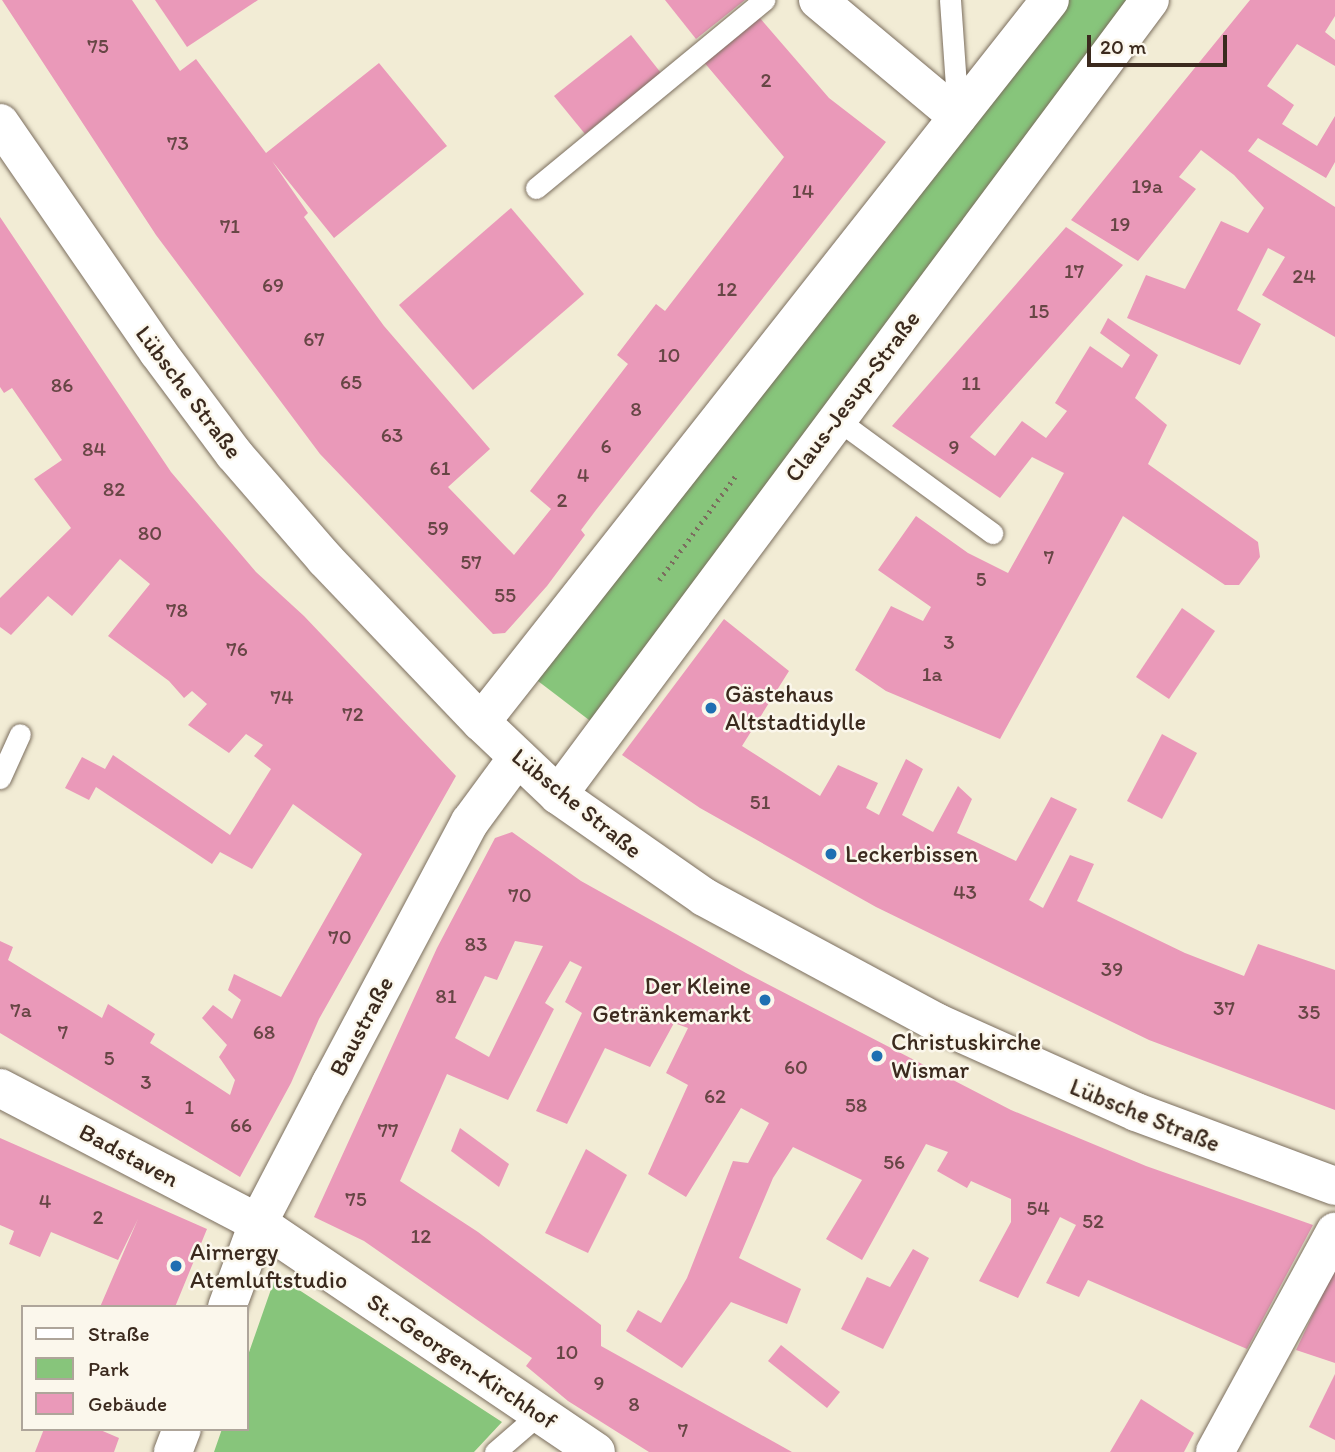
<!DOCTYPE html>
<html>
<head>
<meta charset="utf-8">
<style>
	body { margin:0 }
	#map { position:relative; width:1335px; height:1452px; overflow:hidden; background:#f2ecd5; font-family:Itim,sans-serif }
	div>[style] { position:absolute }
	.green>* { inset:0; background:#87c57b }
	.building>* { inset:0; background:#ea99b9 }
	.path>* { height:4.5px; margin-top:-2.25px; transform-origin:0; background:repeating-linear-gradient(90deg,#7b6e5e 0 2px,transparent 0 7px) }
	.roads { filter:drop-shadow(0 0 2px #7b6e5e) drop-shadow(0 0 2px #7b6e5e) }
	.lane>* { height:21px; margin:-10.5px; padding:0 10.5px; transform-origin:10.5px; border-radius:10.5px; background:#fff }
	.street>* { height:38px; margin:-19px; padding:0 19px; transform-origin:19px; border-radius:19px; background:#fff }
	.dots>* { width:19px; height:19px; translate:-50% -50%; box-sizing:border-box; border:4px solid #fbf7ec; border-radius:50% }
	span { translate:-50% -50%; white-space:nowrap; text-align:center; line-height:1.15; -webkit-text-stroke:5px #fbf7ec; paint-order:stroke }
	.number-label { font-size:21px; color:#674645 }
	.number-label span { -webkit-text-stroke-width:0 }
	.street-label { font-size:24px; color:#3b2a1e }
	.poi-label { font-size:24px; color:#3b2a1e }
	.left { translate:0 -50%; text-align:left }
	.right { translate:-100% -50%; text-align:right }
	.legend { position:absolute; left:21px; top:1305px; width:228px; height:126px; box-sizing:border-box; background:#fbf7ec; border:2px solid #aea59a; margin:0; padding:9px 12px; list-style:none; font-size:21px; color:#3b2a1e }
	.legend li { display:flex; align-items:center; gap:14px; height:35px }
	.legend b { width:35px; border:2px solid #aea59a }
	.scale { position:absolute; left:1087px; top:35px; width:140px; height:32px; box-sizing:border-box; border:4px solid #3b2a1e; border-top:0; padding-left:9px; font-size:21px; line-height:24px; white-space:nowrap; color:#3b2a1e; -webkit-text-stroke:5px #fbf7ec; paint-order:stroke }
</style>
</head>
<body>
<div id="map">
	<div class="green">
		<i style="clip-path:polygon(1063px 0,1132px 0,593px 723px,534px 678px)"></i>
		<i style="clip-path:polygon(276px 1275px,502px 1422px,474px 1452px,214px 1452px,222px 1429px,247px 1429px,247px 1358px)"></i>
	</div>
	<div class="building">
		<i style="clip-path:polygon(2px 0,132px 0,180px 71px,196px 59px,266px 153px,379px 63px,447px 146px,334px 238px,272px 161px,308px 213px,304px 217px,384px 326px,490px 449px,448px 487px,514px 555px,551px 509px,530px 491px,628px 364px,617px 355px,656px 304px,665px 311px,784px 157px,703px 61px,759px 17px,829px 98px,886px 142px,596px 510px,581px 530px,585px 535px,547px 586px,505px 633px,493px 634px,320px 454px,156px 235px)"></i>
		<i style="clip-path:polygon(155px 0,258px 0,187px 47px)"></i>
		<i style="clip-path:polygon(665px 0,745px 0,696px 39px)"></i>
		<i style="clip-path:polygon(1250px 0,1335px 0,1335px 16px,1325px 32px,1335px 40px,1335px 66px,1297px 44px,1267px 86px,1294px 105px,1282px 124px,1317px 146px,1335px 116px,1335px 162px,1326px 178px,1258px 138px,1248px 151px,1335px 207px,1335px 337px,1262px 295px,1285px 257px,1268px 248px,1237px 310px,1261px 324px,1240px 365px,1127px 318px,1146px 275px,1185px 289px,1221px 221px,1248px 233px,1264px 208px,1234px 175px,1201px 150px,1179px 177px,1196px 189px,1138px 261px,1071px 220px)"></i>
		<i style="clip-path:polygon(631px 35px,661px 73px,585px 134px,554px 96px)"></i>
		<i style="clip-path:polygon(511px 208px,584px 294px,473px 390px,399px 305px)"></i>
		<i style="clip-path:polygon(0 217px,171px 472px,256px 572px,304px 616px,456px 776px,319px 1019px,291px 1083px,240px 1177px,0 1033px,0 941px,13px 947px,8px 960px,102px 1018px,108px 1004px,155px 1034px,150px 1043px,230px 1095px,235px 1080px,219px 1057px,227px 1045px,202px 1018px,213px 1005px,232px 1019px,241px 1000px,228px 990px,234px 974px,281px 997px,362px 854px,293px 804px,252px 869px,220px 852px,212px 864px,96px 787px,89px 800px,65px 788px,82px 757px,105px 769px,113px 755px,230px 835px,271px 769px,254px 756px,263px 745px,246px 734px,229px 753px,188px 725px,207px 704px,192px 691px,184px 698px,169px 681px,108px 636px,150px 584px,120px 559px,72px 616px,48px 596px,11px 635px,0 627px,0 598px,71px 528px,34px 479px,62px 460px,12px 388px,4px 393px,0 387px)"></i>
		<i style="clip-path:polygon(1066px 227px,1123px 265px,970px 437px,995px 456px,1022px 421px,1046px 438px,1067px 411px,1055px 403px,1090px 346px,1122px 368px,1130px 355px,1100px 333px,1108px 318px,1158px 355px,1135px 398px,1167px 425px,1148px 464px,1258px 542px,1260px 557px,1239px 585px,1225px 585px,1123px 516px,1000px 739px,886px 691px,855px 670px,891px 606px,923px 621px,931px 607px,878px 570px,916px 516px,968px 553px,1008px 573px,1064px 473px,1032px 457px,1000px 498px,892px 426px)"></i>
		<i style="clip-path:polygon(1182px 608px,1215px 631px,1169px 699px,1136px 677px)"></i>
		<i style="clip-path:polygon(724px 619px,789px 671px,742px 746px,820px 796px,838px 765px,878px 783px,866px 808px,879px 815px,906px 759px,923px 769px,902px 815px,933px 832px,958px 786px,972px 799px,957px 833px,1016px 861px,1051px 797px,1077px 809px,1029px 900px,1043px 908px,1070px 855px,1094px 864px,1077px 901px,1185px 953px,1244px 976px,1258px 944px,1335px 970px,1335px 1110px,1149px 1040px,876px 907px,700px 808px,622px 755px)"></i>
		<i style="clip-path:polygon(1162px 734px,1197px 753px,1162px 819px,1127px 801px)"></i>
		<i style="clip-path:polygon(evenodd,512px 832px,581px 881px,746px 973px,1011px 1110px,1146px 1166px,1313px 1225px,1247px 1349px,1088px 1280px,1079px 1297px,1046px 1283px,1076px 1225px,1060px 1217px,1018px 1298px,979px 1281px,1011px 1222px,1011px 1199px,971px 1181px,967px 1188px,937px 1171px,948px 1152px,926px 1144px,862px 1260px,826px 1239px,862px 1180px,793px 1147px,773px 1178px,739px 1258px,801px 1289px,787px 1324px,731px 1302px,682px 1368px,626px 1331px,638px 1310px,661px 1323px,687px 1278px,733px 1161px,748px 1163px,769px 1123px,741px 1108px,686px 1197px,648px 1174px,688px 1085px,666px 1073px,688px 1028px,674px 1023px,650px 1067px,605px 1048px,567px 1124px,536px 1111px,582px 1013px,565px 1002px,582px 967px,570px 961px,545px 1003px,554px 1009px,508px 1100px,447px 1074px,400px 1181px,478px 1232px,601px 1325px,601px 1346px,792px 1452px,649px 1452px,568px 1401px,526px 1366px,532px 1358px,364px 1241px,314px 1217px,437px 948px,495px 838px,512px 832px,515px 941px,543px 946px,489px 1057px,455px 1038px,485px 976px,497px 980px,515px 941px)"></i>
		<i style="clip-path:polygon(460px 1128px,509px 1164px,499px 1187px,451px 1151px)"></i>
		<i style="clip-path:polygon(0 1138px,207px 1229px,175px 1307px,100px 1307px,138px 1219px,118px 1260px,51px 1232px,40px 1257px,9px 1244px,14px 1231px,0 1225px)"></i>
		<i style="clip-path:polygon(586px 1149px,627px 1175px,588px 1253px,545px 1233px)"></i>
		<i style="clip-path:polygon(913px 1249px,929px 1258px,883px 1349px,841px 1329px,867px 1277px,890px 1287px)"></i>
		<i style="clip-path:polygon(1335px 1268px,1335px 1363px,1296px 1350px)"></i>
		<i style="clip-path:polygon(781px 1345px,840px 1392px,827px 1408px,768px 1361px)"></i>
		<i style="clip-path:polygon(1335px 1374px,1335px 1440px,1309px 1427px)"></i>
		<i style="clip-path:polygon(1141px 1399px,1194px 1433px,1184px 1452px,1110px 1452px)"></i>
		<i style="clip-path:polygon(44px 1429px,98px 1429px,119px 1438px,114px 1452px,35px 1452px)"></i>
	</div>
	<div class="path">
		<i style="left:659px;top:580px;width:132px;rotate:-53.7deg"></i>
	</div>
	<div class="roads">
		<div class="lane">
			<i style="left:950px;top:0;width:115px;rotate:86deg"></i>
			<i style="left:536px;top:188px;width:296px;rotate:-39.5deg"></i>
			<i style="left:835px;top:418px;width:195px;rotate:36.2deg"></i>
			<i style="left:0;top:778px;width:48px;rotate:-65.6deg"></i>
			<i style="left:495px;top:1452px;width:58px;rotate:-40.8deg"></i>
		</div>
		<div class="street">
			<i style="left:818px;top:0;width:182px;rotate:39.9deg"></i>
			<i style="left:0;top:123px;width:278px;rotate:55.4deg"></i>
			<i style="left:158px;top:352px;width:127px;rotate:53.3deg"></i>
			<i style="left:234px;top:454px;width:139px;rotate:49.1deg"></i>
			<i style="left:325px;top:559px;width:226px;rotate:46.3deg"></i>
			<i style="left:481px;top:722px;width:106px;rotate:43.5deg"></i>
			<i style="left:558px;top:795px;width:178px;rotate:34.9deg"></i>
			<i style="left:704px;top:897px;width:264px;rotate:28.3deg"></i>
			<i style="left:936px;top:1022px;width:219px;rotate:24.2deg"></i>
			<i style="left:1136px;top:1112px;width:212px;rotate:20.4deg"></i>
			<i style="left:481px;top:722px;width:919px;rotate:-51.76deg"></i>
			<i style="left:558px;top:795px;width:991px;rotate:-53.33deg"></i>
			<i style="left:0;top:1088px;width:291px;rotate:27.6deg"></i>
			<i style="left:258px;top:1223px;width:408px;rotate:34.1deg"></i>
			<i style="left:227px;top:1307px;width:90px;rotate:-69.7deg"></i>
			<i style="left:258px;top:1223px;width:158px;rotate:-62.5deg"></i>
			<i style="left:331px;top:1083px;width:296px;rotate:-62deg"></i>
			<i style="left:470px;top:822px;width:79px;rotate:-53.7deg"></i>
			<i style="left:173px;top:1452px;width:25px;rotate:-69deg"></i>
			<i style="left:1215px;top:1452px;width:251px;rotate:-61.4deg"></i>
		</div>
	</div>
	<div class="dots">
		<i style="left:711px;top:708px;background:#1f6fb2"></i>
		<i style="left:831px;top:854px;background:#1f6fb2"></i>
		<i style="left:765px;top:1000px;background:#1f6fb2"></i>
		<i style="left:877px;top:1056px;background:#1f6fb2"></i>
		<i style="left:176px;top:1266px;background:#1f6fb2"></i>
	</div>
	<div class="number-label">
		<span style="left:98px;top:46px">75</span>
		<span style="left:766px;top:80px">2</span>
		<span style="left:178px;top:143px">73</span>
		<span style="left:1147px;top:186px">19a</span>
		<span style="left:803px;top:191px">14</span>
		<span style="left:1120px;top:224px">19</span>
		<span style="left:230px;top:226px">71</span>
		<span style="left:1074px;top:271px">17</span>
		<span style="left:1304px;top:276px">24</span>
		<span style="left:273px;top:285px">69</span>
		<span style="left:727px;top:289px">12</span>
		<span style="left:1039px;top:311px">15</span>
		<span style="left:314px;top:339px">67</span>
		<span style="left:669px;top:355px">10</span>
		<span style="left:351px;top:382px">65</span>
		<span style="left:971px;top:383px">11</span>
		<span style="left:62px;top:385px">86</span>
		<span style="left:636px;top:409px">8</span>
		<span style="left:392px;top:435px">63</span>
		<span style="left:606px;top:446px">6</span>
		<span style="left:954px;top:447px">9</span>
		<span style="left:94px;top:449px">84</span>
		<span style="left:440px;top:468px">61</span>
		<span style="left:583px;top:475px">4</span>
		<span style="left:114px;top:489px">82</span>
		<span style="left:562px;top:500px">2</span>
		<span style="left:438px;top:528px">59</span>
		<span style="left:150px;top:533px">80</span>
		<span style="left:1049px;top:557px">7</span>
		<span style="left:471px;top:562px">57</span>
		<span style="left:981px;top:579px">5</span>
		<span style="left:505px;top:595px">55</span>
		<span style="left:177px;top:610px">78</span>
		<span style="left:949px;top:642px">3</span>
		<span style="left:237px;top:649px">76</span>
		<span style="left:932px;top:674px">1a</span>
		<span style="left:282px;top:697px">74</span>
		<span style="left:353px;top:714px">72</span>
		<span style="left:760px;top:802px">51</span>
		<span style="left:965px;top:892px">43</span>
		<span style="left:520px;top:895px">70</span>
		<span style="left:340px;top:937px">70</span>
		<span style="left:476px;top:944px">83</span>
		<span style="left:1112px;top:969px">39</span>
		<span style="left:446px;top:996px">81</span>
		<span style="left:1224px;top:1008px">37</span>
		<span style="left:21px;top:1010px">7a</span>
		<span style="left:1309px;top:1012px">35</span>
		<span style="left:63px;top:1032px">7</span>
		<span style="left:264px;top:1032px">68</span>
		<span style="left:109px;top:1058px">5</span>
		<span style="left:796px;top:1067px">60</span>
		<span style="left:146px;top:1082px">3</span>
		<span style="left:715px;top:1096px">62</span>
		<span style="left:856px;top:1105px">58</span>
		<span style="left:189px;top:1107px">1</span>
		<span style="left:241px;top:1125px">66</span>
		<span style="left:388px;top:1130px">77</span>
		<span style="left:894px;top:1162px">56</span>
		<span style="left:356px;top:1199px">75</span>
		<span style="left:45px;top:1201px">4</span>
		<span style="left:1038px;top:1208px">54</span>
		<span style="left:98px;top:1217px">2</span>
		<span style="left:1093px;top:1221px">52</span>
		<span style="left:421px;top:1236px">12</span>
		<span style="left:567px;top:1352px">10</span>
		<span style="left:599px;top:1383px">9</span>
		<span style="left:634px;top:1404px">8</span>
		<span style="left:683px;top:1430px">7</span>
	</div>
	<div class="street-label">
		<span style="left:189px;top:392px;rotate:53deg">Lübsche Straße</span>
		<span style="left:852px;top:396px;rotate:-53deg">Claus-Jesup-Straße</span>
		<span style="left:577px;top:803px;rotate:39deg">Lübsche Straße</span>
		<span style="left:361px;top:1026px;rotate:-62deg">Baustraße</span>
		<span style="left:1145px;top:1115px;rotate:22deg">Lübsche Straße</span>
		<span style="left:129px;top:1155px;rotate:28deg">Badstaven</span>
		<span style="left:462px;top:1361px;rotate:34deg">St.-Georgen-Kirchhof</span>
	</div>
	<div class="poi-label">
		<span class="left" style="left:725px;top:708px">Gästehaus<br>Altstadtidylle</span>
		<span class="left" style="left:845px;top:854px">Leckerbissen</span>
		<span class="right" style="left:751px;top:1000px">Der Kleine<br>Getränkemarkt</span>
		<span class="left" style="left:891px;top:1056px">Christuskirche<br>Wismar</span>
		<span class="left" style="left:190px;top:1266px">Airnergy<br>Atemluftstudio</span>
	</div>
	<ul class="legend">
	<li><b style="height:9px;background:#fff"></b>Straße</li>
	<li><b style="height:19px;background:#87c57b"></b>Park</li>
	<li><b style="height:19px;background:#ea99b9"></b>Gebäude</li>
	</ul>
	<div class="scale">20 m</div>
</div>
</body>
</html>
